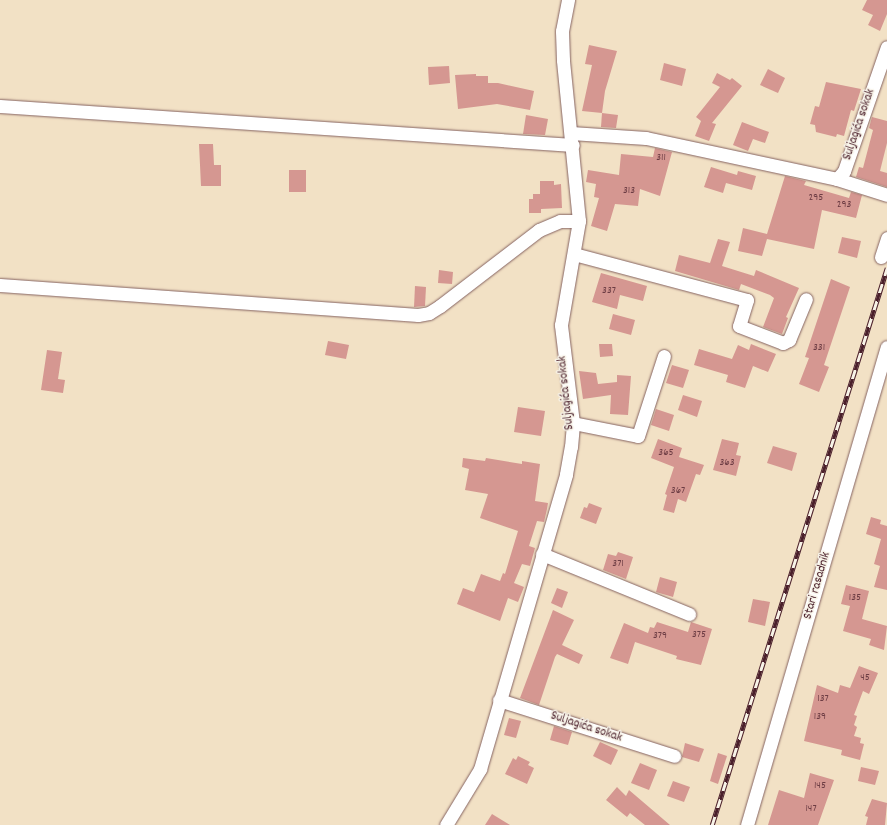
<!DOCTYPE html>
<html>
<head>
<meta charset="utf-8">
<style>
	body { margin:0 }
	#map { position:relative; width:887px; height:825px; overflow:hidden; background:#f2e1c5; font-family:Dekko,sans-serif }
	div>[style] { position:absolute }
	.building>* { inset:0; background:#d59791 }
	.roads { filter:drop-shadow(0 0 1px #856361) drop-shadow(0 0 1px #856361) }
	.minor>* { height:13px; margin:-6.5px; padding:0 6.5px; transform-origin:6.5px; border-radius:6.5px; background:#fff }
	.rail>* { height:4.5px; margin-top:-2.25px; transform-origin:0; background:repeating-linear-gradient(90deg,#f7f3e8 0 9px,#4a1f2b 0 18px); box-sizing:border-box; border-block:1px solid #4a1f2b }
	span { translate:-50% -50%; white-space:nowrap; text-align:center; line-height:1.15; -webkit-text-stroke:3px #f7f3e8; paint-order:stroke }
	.number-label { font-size:11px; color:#6d3d44 }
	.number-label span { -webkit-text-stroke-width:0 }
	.street-label { font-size:13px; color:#4a1f2b }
</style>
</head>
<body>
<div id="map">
	<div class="building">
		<i style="clip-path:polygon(867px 0,887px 0,887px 14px,880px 31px,868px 25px,873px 15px,862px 10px)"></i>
		<i style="clip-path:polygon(589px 45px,617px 51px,605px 91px,602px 113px,582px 111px,592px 65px,585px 64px)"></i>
		<i style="clip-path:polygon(664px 63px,686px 69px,682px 86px,660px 80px)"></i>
		<i style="clip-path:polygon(449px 66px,450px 83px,429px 85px,428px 67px)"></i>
		<i style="clip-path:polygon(768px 69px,785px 78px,778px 93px,760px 85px)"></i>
		<i style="clip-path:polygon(717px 73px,730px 80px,732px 78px,742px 86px,712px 123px,716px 124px,709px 141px,695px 136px,701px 121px,696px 117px,720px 87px,712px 83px)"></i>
		<i style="clip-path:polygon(476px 74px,476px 76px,488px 76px,488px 83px,498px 83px,534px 91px,530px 110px,497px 104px,458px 109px,455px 75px)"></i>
		<i style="clip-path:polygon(826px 82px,861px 89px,854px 111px,851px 110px,844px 136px,837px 134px,836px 137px,816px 132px,815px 125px,810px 124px,815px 106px,819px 107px)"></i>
		<i style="clip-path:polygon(602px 113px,618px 115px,616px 128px,601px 127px)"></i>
		<i style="clip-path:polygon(526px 115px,548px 119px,545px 135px,523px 134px)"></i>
		<i style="clip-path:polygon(872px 117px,887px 121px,887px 143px,880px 171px,887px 173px,887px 187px,856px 177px,859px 167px,863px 168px,873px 130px,869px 128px)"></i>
		<i style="clip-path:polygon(742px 122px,769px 132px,765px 143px,753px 139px,748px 151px,733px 145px)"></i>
		<i style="clip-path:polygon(199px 144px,213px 144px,214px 165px,221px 165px,221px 186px,201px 186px)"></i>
		<i style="clip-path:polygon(655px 148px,672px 152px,660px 196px,640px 189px,638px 206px,615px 204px,607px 231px,591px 226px,599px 198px,594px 197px,596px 184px,586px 182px,588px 170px,619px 175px,621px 154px,653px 157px)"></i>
		<i style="clip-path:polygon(711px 167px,737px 175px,738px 171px,756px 176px,752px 190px,726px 183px,723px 193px,704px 187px)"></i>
		<i style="clip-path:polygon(289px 170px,306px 170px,306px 192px,289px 192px)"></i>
		<i style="clip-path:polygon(785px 176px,806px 181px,804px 185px,849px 198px,851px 192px,862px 195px,856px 218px,822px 210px,814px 249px,767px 239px,762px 256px,738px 251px,743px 228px,767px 234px)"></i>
		<i style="clip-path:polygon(540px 181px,554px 181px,554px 185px,561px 184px,562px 208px,541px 209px,541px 213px,529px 213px,529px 199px,533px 199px,533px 194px,540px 194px)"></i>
		<i style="clip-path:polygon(842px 237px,861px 241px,857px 258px,838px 253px)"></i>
		<i style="clip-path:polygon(718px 239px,730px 242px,722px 266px,754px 276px,756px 270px,799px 288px,786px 317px,788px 318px,782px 334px,763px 327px,774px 298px,770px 295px,741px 284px,739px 290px,675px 271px,679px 255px,710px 263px)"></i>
		<i style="clip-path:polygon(439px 270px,453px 272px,452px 284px,438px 283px)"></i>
		<i style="clip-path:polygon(601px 273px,647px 286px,643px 301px,620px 295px,617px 309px,592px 302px)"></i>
		<i style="clip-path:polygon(831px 279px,850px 287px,824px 365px,829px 367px,819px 392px,799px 384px,809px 358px,805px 357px)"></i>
		<i style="clip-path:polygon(415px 286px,426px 287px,425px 306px,414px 307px)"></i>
		<i style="clip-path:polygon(613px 314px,635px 320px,631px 335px,609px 329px)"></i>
		<i style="clip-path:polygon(328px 341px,349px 345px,346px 359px,325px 355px)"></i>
		<i style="clip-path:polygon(599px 344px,612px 344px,613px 356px,600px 357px)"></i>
		<i style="clip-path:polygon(751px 344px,776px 354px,768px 372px,753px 366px,745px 388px,726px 382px,728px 375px,694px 365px,699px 349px,732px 359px,738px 345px,749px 350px)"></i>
		<i style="clip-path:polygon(47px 350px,62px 352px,58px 379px,65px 380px,63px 393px,41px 390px)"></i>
		<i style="clip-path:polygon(672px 365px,689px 370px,683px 388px,666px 383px)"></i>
		<i style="clip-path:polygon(579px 371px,596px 373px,598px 384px,617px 382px,617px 375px,631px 376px,628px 415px,610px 414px,611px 395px,583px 399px)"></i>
		<i style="clip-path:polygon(683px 395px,702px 401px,697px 417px,678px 410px)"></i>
		<i style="clip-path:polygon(518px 407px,545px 411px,541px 436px,514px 432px)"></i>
		<i style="clip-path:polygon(656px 409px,674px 415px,669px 431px,651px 425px)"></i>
		<i style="clip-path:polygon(658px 439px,682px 448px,679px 457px,704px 465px,700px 475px,696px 474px,686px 502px,678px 499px,674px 513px,663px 510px,667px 495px,665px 494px,674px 467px,651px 458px)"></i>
		<i style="clip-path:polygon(722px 439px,739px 443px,736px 455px,741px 456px,736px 476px,713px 470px)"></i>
		<i style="clip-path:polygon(773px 446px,797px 453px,792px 471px,767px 463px)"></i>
		<i style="clip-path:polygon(463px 458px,485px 461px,486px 458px,522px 464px,522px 461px,540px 464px,535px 501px,548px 503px,547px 509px,544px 522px,537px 521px,529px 546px,535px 548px,530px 566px,522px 564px,514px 583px,524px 587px,518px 602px,508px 598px,500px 621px,457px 604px,463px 588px,474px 592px,481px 574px,500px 581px,503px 573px,505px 574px,518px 531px,480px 518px,488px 494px,465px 490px,469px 469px,462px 467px)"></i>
		<i style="clip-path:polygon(589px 503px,602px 508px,596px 524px,580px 518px,584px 507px,587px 508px)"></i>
		<i style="clip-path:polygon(871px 517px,881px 520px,880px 524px,887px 526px,887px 590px,874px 587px,880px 566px,874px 564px,881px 539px,866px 534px)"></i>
		<i style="clip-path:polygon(618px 552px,633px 557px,626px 579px,603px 570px,608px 554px,616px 556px)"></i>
		<i style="clip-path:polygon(660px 577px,677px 582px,673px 597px,656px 592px)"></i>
		<i style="clip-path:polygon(846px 585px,869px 591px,862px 619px,887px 626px,884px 650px,869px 645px,871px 639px,843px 631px,850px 606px,841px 604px)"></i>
		<i style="clip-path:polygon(557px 588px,568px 592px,562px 608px,551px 603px)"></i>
		<i style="clip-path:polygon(753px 599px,770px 602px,765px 626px,748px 622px)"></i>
		<i style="clip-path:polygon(553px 610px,574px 620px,562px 645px,583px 655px,579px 664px,557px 654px,555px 657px,539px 705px,520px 698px)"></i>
		<i style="clip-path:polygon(657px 622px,688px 632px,691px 622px,712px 629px,701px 665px,676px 659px,677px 656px,635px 642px,628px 664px,610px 658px,624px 623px,648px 633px,650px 627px,654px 628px)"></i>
		<i style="clip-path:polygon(859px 666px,878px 673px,869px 694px,863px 691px,854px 715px,857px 716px,854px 725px,857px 727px,854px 736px,861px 738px,860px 743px,864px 744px,860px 760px,841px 755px,842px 750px,804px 741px,817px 685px,838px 693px,840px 685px,850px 688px)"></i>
		<i style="clip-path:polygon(509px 718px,521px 721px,516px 738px,504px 735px)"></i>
		<i style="clip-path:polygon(554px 726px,572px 732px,568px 745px,550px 740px)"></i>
		<i style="clip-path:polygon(600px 742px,618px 750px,611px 765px,593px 756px)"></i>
		<i style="clip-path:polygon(685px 743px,704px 749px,699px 762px,682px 757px)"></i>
		<i style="clip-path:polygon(718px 753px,727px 756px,718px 784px,710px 781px)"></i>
		<i style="clip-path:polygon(518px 756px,530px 762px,528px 765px,534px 768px,527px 784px,505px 774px,513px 758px,516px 760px)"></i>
		<i style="clip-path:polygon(640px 763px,657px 770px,649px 790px,631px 783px)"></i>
		<i style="clip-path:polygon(861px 767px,879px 771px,875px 785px,858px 781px)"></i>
		<i style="clip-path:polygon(810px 773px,834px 780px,818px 825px,768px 825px,779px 790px,804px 798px)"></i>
		<i style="clip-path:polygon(673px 781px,690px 787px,684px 802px,667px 796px)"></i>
		<i style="clip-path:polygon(617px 787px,626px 796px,629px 790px,670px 825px,645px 825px,630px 813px,627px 817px,606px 800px)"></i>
		<i style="clip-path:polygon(872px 799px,887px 803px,885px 825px,866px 825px,868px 817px,865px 816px)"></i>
		<i style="clip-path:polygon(492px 814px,510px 825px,485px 825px)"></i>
	</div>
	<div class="roads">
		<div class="minor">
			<i style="left:0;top:106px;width:574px;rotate:3.89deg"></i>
			<i style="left:571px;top:133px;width:75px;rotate:3.8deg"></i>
			<i style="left:646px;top:138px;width:195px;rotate:12.1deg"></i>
			<i style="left:837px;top:179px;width:11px;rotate:-49deg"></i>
			<i style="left:844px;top:171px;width:131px;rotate:-70.9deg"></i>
			<i style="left:837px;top:179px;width:52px;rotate:17.7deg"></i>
			<i style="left:574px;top:254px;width:179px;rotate:14.9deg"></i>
			<i style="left:747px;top:300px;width:27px;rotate:107deg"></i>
			<i style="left:739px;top:326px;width:47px;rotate:21.1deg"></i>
			<i style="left:783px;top:343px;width:7px;rotate:-27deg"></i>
			<i style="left:789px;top:340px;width:44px;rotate:-67.5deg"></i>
			<i style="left:881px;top:257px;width:20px;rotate:-72deg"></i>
			<i style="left:0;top:285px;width:419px;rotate:4.1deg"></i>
			<i style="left:418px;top:315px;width:11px;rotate:-10deg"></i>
			<i style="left:429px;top:313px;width:13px;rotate:-32deg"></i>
			<i style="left:440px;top:306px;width:125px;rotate:-37.5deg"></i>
			<i style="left:539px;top:230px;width:23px;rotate:-23deg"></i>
			<i style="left:560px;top:221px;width:19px"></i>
			<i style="left:573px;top:423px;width:66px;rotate:11.3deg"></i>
			<i style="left:638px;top:436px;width:84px;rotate:-72deg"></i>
			<i style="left:542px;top:554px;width:159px;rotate:22.2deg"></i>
			<i style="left:499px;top:700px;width:184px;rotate:17.7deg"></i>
			<i style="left:446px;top:825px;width:66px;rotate:-58.7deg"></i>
			<i style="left:480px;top:769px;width:307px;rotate:-73.7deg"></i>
			<i style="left:566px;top:474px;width:27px;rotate:-80deg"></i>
			<i style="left:571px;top:447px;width:24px;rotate:-85deg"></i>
			<i style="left:573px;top:423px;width:99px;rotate:-97deg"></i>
			<i style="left:561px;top:325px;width:106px;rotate:-80.2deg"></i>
			<i style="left:579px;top:221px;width:162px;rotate:-95.7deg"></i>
			<i style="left:563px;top:60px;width:29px;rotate:-92deg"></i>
			<i style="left:562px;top:31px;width:32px;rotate:-79deg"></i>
			<i style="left:747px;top:825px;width:498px;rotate:-73.7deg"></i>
		</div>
	</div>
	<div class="rail">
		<i style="left:712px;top:825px;width:584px;rotate:-72.56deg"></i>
	</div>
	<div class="number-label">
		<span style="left:661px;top:158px">311</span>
		<span style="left:629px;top:191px">313</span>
		<span style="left:816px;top:198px">295</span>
		<span style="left:844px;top:205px">293</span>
		<span style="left:609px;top:291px">337</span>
		<span style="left:819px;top:348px">331</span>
		<span style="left:666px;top:453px">365</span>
		<span style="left:727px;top:463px">363</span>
		<span style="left:678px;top:491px">367</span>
		<span style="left:618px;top:564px">371</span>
		<span style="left:855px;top:598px">135</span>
		<span style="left:699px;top:635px">375</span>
		<span style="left:660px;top:636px">379</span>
		<span style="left:865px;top:678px">45</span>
		<span style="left:823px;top:699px">137</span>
		<span style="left:820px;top:717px">139</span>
		<span style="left:820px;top:786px">145</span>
		<span style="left:811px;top:809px">147</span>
	</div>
	<div class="street-label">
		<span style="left:860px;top:125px;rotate:-71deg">Suljagića sokak</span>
		<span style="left:567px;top:393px;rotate:-96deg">Suljagića sokak</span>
		<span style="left:818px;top:586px;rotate:-74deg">Stari rasadnik</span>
		<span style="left:586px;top:728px;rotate:18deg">Suljagića sokak</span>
	</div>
</div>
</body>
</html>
